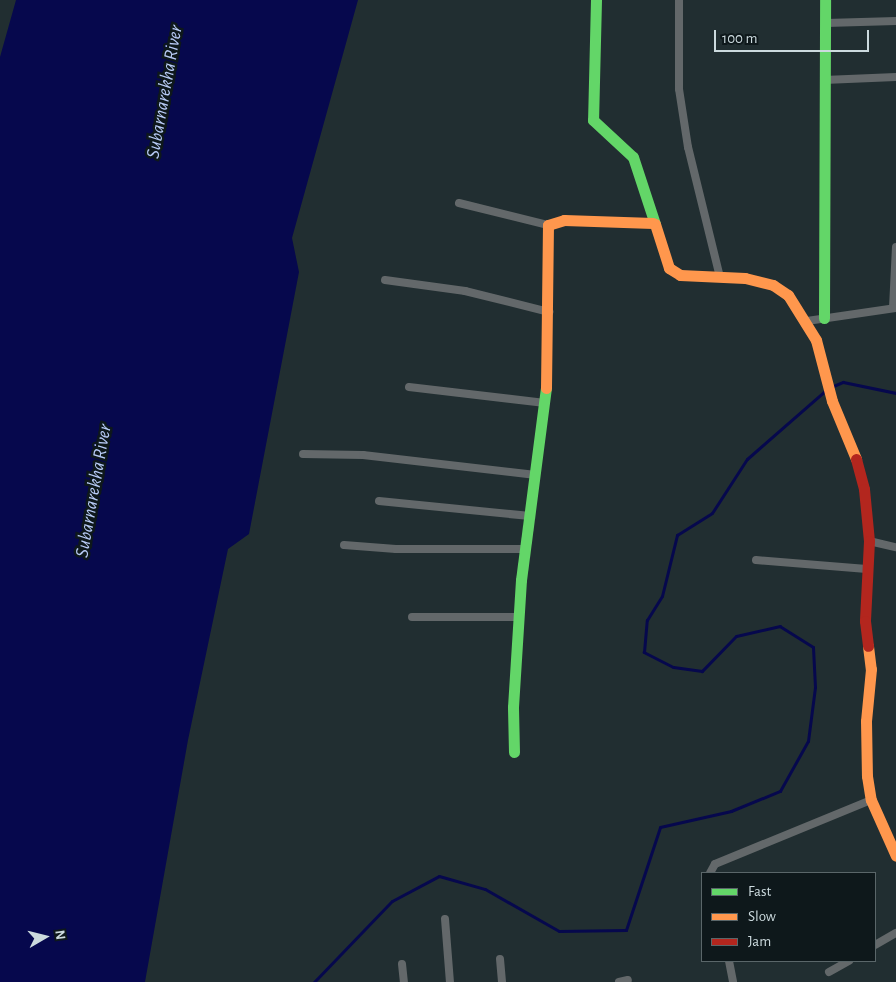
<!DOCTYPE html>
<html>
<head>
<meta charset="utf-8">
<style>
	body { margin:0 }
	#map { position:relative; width:896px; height:982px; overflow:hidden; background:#212e31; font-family:"Alegreya Sans",sans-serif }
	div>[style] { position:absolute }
	.water>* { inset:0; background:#06084d }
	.stream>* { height:3px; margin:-1.5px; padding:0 1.5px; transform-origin:1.5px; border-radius:1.5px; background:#06084d }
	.street>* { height:8px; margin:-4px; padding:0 4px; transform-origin:4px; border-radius:4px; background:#63686a }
	.fast>* { height:11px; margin:-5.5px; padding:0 5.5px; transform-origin:5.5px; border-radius:5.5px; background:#63d668 }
	.slow>* { height:11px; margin:-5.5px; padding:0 5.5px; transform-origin:5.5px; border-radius:5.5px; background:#ff974d }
	.jam>* { height:11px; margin:-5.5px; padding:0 5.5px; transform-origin:5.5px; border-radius:5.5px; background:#b3261e }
	span { translate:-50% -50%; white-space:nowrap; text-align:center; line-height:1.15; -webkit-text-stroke:5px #0e181b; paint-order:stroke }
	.water-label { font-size:19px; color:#b8cbf6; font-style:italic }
	.legend { position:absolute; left:701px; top:872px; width:175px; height:90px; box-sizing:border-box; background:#0e181b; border:1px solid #5a6669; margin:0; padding:6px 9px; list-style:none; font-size:15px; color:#ccdade }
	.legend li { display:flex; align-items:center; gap:10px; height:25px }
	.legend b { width:25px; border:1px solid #5a6669 }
	.north { position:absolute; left:20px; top:912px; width:50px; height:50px; -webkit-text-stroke:4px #0e181b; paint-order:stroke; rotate:82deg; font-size:14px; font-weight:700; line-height:20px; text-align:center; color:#ccdade }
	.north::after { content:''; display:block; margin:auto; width:18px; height:22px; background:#ccdade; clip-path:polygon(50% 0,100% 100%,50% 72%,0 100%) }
	.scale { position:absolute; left:714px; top:30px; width:155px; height:22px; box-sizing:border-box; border:2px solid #ccdade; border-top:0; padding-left:6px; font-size:15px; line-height:18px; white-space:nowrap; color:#ccdade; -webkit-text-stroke:4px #0e181b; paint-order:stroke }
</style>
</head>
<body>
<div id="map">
	<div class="water">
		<i style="clip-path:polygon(16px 0,358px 0,292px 238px,299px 272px,249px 534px,228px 549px,188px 740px,145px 982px,0 982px,0 57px)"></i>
	</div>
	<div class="stream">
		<i style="left:831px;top:387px;width:13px;rotate:-23deg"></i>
		<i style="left:843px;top:382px;width:54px;rotate:11.7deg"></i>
		<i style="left:314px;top:982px;width:112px;rotate:-46.1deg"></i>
		<i style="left:392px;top:901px;width:53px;rotate:-28deg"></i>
		<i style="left:439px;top:876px;width:48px;rotate:15.8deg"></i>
		<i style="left:485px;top:889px;width:85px;rotate:29.6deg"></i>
		<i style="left:559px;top:931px;width:67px;rotate:-0.9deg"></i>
		<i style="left:626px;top:930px;width:108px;rotate:-71.7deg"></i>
		<i style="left:660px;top:827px;width:73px;rotate:-12.7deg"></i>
		<i style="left:731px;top:811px;width:53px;rotate:-22.2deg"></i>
		<i style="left:780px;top:791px;width:57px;rotate:-60.8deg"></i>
		<i style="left:808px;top:741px;width:54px;rotate:-82.6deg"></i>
		<i style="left:815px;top:687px;width:40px;rotate:-92.9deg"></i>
		<i style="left:813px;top:647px;width:39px;rotate:-148deg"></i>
		<i style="left:780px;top:626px;width:45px;rotate:167.2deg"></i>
		<i style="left:736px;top:636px;width:49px;rotate:134.2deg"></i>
		<i style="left:702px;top:671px;width:29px;rotate:-172deg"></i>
		<i style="left:673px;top:667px;width:33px;rotate:-153deg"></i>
		<i style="left:644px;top:652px;width:32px;rotate:-85deg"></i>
		<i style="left:647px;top:620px;width:28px;rotate:-58deg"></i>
		<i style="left:662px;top:596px;width:63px;rotate:-76.2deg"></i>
		<i style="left:677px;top:535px;width:41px;rotate:-32.2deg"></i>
		<i style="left:712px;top:513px;width:64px;rotate:-57.1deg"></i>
		<i style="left:747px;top:459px;width:105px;rotate:-41.1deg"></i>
	</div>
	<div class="street">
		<i style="left:679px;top:0;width:89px;rotate:90deg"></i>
		<i style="left:679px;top:89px;width:59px;rotate:81.2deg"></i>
		<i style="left:688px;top:147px;width:134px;rotate:76.2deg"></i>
		<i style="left:826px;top:23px;width:70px;rotate:-1.6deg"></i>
		<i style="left:824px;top:80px;width:72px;rotate:-2.4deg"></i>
		<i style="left:459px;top:203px;width:92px;rotate:13.9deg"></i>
		<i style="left:385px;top:280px;width:81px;rotate:7.8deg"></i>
		<i style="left:465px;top:291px;width:87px;rotate:14deg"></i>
		<i style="left:893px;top:308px;width:61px;rotate:-87.2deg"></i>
		<i style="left:807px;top:321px;width:90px;rotate:-8.3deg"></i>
		<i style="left:409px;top:387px;width:137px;rotate:6.7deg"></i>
		<i style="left:303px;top:454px;width:60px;rotate:1deg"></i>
		<i style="left:363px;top:455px;width:174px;rotate:6.6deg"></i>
		<i style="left:379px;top:501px;width:152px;rotate:5.7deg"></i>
		<i style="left:869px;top:541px;width:28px;rotate:13deg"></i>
		<i style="left:344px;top:545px;width:52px;rotate:4.4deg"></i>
		<i style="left:396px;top:549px;width:129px"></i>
		<i style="left:756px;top:560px;width:111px;rotate:4.6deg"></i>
		<i style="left:412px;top:617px;width:107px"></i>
		<i style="left:710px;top:873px;width:10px;rotate:-61deg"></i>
		<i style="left:715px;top:864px;width:169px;rotate:-22.3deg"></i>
		<i style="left:445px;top:919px;width:63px;rotate:85.5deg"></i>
		<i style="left:875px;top:945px;width:24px;rotate:-30deg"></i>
		<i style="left:500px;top:959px;width:23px;rotate:85deg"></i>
		<i style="left:729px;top:961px;width:21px;rotate:79deg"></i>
		<i style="left:402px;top:964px;width:18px;rotate:84deg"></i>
		<i style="left:829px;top:972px;width:23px;rotate:-29deg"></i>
		<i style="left:619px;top:982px;width:9px;rotate:-13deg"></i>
	</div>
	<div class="fast">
		<i style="left:596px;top:0;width:120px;rotate:91.4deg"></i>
		<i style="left:593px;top:120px;width:54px;rotate:42.8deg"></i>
		<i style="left:633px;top:157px;width:71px;rotate:71.8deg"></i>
		<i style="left:824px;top:318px;width:318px;rotate:-89.8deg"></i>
		<i style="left:514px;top:752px;width:45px;rotate:-91.3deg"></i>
		<i style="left:513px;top:707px;width:127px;rotate:-86.4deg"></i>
		<i style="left:521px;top:580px;width:194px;rotate:-82.6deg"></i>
	</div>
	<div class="slow">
		<i style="left:655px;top:224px;width:46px;rotate:72.3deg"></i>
		<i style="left:669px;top:268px;width:13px;rotate:32deg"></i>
		<i style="left:680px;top:275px;width:65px;rotate:2.6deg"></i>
		<i style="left:745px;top:278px;width:29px;rotate:14deg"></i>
		<i style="left:773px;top:285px;width:18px;rotate:34deg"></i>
		<i style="left:788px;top:295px;width:53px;rotate:58.1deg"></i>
		<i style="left:816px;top:340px;width:63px;rotate:75.3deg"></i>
		<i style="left:832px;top:401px;width:63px;rotate:67.5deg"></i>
		<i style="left:546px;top:388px;width:163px;rotate:-89.3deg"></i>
		<i style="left:548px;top:225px;width:17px;rotate:-17deg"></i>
		<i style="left:564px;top:220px;width:89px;rotate:1.9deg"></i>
		<i style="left:868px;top:646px;width:23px;rotate:83deg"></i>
		<i style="left:871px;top:669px;width:52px;rotate:95.5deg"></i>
		<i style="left:866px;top:721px;width:55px;rotate:89deg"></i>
		<i style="left:867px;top:776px;width:24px;rotate:81deg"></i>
		<i style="left:871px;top:800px;width:61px;rotate:65.9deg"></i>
	</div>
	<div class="jam">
		<i style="left:856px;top:459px;width:31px;rotate:75deg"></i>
		<i style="left:864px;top:489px;width:52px;rotate:84.5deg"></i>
		<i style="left:869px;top:541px;width:80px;rotate:92.9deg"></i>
		<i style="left:865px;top:621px;width:25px;rotate:83deg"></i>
	</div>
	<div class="water-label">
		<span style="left:165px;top:92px;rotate:-80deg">Subarnarekha River</span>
		<span style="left:94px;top:491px;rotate:-80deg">Subarnarekha River</span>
	</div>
	<ul class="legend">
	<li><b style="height:6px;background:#63d668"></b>Fast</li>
	<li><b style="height:6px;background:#ff974d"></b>Slow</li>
	<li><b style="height:6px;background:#b3261e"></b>Jam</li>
	</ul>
	<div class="north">N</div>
	<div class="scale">100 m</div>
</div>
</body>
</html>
